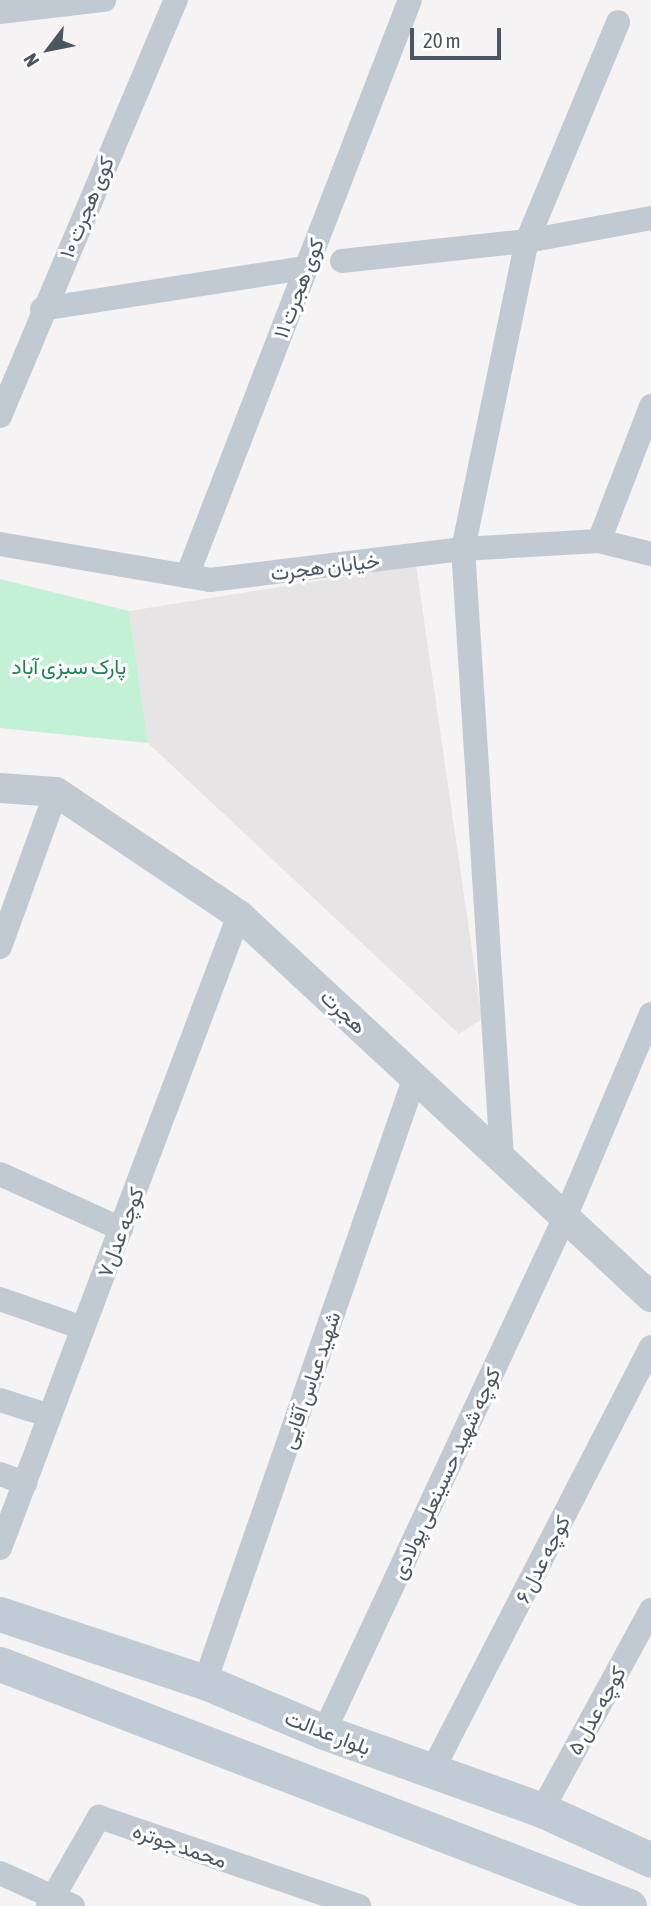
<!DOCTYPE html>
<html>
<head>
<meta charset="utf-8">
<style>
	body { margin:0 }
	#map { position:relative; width:651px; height:1906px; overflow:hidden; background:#f5f3f3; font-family:"Asap Condensed",Vazirmatn,sans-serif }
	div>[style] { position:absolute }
	.education>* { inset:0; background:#e6e4e5 }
	.green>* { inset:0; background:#c3f1d5 }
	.minor>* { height:24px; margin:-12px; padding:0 12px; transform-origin:12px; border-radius:12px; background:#c1cad2 }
	.tertiary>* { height:30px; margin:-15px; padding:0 15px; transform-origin:15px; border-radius:15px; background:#c1cad2 }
	.secondary>* { height:35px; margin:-17.5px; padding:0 17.5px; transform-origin:17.5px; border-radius:17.5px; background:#c1cbd6 }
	span { translate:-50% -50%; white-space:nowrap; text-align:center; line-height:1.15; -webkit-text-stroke:6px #fff; paint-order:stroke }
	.street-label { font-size:21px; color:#4a5661 }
	.park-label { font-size:21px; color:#17864f }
	.north { position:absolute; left:14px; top:14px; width:70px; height:70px; -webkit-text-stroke:5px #fff; paint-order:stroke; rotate:238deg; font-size:19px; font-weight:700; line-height:28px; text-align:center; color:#4a5661 }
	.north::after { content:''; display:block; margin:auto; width:24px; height:32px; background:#4a5661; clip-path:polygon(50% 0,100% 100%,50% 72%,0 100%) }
	.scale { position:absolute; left:410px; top:28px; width:91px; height:32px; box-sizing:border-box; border:4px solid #4a5661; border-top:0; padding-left:9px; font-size:21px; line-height:24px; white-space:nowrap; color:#4a5661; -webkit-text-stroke:5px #fff; paint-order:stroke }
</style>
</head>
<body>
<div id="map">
	<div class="education">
		<i style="clip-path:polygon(416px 565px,482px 1019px,459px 1034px,148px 743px,129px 611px)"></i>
	</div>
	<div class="green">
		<i style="clip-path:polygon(0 579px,129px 611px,148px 743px,0 728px)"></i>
	</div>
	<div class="minor">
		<i style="left:0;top:12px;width:105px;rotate:-6.6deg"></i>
		<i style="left:342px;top:261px;width:186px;rotate:-6.2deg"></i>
		<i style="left:527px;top:241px;width:126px;rotate:-10.5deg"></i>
		<i style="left:42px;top:309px;width:266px;rotate:-8.9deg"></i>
		<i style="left:0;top:416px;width:452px;rotate:-67.1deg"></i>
		<i style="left:599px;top:541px;width:145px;rotate:-68.9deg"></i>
		<i style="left:0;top:544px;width:213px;rotate:9.7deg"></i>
		<i style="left:210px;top:580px;width:255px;rotate:-7deg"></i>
		<i style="left:463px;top:549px;width:136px;rotate:-3.4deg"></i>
		<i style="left:599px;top:541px;width:54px;rotate:14deg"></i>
		<i style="left:187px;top:576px;width:618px;rotate:-68.84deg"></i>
		<i style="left:0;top:947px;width:165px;rotate:-70.1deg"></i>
		<i style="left:502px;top:1158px;width:610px;rotate:-93.66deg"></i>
		<i style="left:463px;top:549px;width:315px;rotate:-78.3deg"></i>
		<i style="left:527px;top:241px;width:237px;rotate:-67.4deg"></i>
		<i style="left:0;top:1174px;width:133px;rotate:24.4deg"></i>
		<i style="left:0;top:1299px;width:88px;rotate:19.3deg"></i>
		<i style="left:0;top:1400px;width:52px;rotate:17.7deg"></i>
		<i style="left:0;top:1474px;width:27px;rotate:20deg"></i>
		<i style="left:0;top:1548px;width:677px;rotate:-69.32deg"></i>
		<i style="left:205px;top:1682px;width:640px;rotate:-70.86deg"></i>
		<i style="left:324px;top:1732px;width:571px;rotate:-64.92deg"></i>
		<i style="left:566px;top:1215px;width:218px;rotate:-67.1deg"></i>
		<i style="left:432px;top:1771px;width:477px;rotate:-62.7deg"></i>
		<i style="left:542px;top:1810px;width:228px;rotate:-61.4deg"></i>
		<i style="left:0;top:1873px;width:80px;rotate:24.3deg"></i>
		<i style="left:48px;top:1906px;width:103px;rotate:-60.2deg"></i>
		<i style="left:99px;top:1817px;width:275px;rotate:18.9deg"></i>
	</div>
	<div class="tertiary">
		<i style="left:0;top:788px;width:56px;rotate:4.1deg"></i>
		<i style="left:56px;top:792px;width:220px;rotate:33.9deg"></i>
		<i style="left:239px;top:915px;width:562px;rotate:42.84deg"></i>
	</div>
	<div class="secondary">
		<i style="left:0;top:1614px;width:216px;rotate:18.4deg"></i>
		<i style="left:205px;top:1682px;width:129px;rotate:22.8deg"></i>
		<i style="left:324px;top:1732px;width:232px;rotate:19.7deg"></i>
		<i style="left:542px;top:1810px;width:120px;rotate:24.6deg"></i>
		<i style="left:0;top:1664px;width:674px;rotate:21.04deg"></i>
	</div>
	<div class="street-label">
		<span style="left:86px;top:207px;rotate:-67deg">کوی هجرت ۱۰</span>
		<span style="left:298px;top:288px;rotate:-69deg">کوی هجرت ۱۱</span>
		<span style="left:325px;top:566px;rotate:-7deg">خیابان هجرت</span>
		<span style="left:344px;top:1011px;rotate:43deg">هجرت</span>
		<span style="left:120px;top:1232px;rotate:-69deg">کوچه عدل۷</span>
		<span style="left:310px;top:1380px;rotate:-71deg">شهید عباس آقایی</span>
		<span style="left:445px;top:1473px;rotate:-65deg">کوچه شهید حسینعلی پولادی</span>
		<span style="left:542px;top:1559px;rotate:-63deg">کوچه عدل ۶</span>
		<span style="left:596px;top:1710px;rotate:-61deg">کوچه عدل ۵</span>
		<span style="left:328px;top:1732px;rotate:21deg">بلوار عدالت</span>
		<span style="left:180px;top:1845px;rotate:19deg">محمد جوتره</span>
	</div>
	<div class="park-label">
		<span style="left:69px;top:666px">پارک سبزی آباد</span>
	</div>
	<div class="north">N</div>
	<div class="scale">20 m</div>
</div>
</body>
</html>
